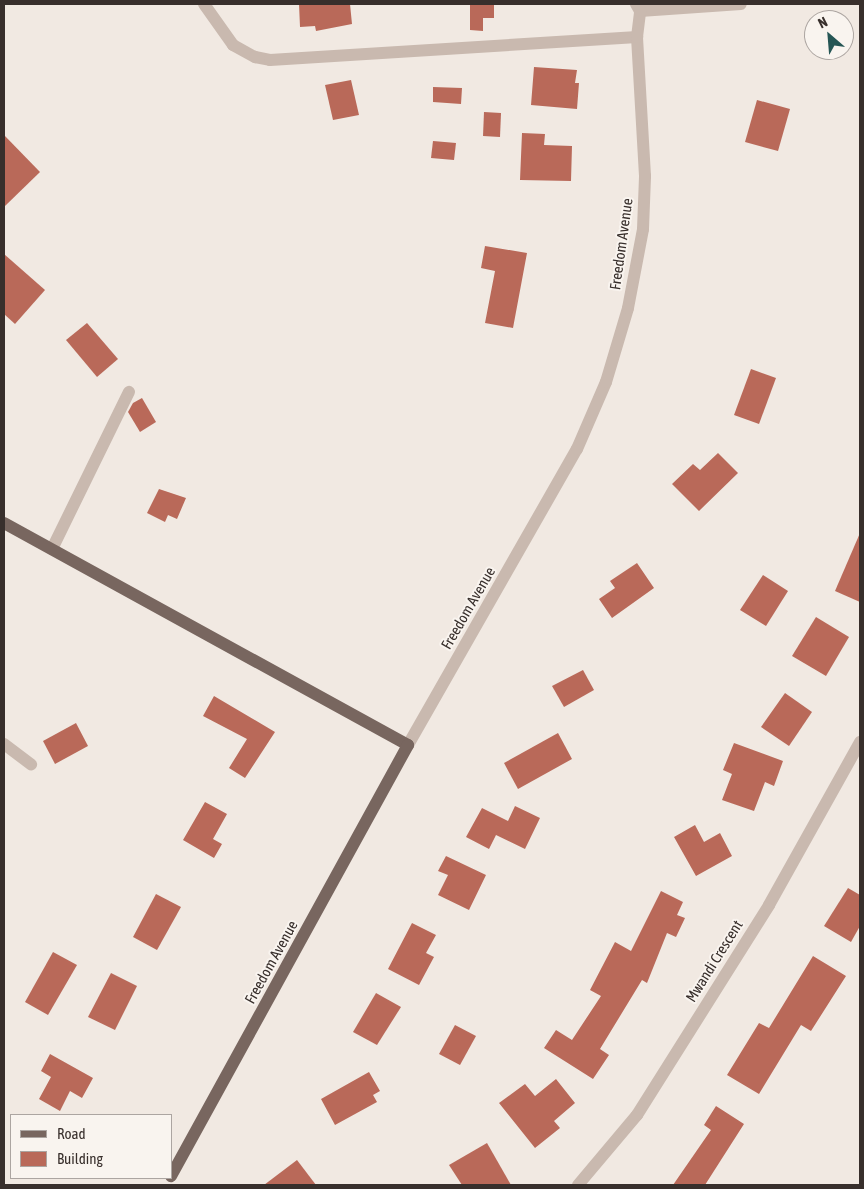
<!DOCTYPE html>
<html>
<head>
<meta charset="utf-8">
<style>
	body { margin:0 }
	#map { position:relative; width:864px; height:1189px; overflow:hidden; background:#f1e9e2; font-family:"Asap Condensed",sans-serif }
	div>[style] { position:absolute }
	.building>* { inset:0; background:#b96959 }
	.minor>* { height:12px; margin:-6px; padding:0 6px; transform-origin:6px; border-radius:6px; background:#c9b9af }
	.major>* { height:12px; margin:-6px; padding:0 6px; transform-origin:6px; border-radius:6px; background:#78665f }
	span { translate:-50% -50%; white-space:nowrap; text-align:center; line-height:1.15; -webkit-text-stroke:4px #f9f4ef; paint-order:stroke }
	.street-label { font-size:15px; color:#382f2c }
	.frame { position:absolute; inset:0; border:5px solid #382f2c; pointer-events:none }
	.legend { position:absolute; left:10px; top:1114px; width:162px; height:65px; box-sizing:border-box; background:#f9f4ef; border:1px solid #aca5a1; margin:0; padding:6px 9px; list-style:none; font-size:15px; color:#382f2c }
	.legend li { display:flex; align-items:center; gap:10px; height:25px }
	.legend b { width:25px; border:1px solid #aca5a1 }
	.north { position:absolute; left:804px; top:10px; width:50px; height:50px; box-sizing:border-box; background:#f9f4ef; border:1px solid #aca5a1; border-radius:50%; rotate:333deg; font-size:14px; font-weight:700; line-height:20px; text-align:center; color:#382f2c }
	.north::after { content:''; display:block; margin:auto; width:18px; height:22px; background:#265655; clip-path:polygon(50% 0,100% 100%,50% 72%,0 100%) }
</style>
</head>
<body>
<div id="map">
	<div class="building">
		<i style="clip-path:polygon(299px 4px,350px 4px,352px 24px,316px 31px,315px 26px,300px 27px)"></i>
		<i style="clip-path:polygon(470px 4px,494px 4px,494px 18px,483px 18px,483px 31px,470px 30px)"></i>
		<i style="clip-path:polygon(534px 67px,577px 70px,575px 83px,579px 83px,577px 109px,531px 105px)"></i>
		<i style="clip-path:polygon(351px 80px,359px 115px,333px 120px,325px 85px)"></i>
		<i style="clip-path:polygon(433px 87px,462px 88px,461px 104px,433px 102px)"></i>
		<i style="clip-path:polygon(757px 100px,790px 109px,778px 151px,745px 142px)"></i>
		<i style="clip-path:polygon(484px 112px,501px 113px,500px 137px,483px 136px)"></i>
		<i style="clip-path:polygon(522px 133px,545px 134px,544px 145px,572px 146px,571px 181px,520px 180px)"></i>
		<i style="clip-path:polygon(4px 135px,40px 172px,4px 207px)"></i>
		<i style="clip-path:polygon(433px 141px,456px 143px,454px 160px,431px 158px)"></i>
		<i style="clip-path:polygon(485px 246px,527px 253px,513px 328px,485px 323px,495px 271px,481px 268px)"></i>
		<i style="clip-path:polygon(4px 254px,45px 290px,15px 324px,4px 314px)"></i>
		<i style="clip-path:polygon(87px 323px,118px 359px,97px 377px,66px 340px)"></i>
		<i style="clip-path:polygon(751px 369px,776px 378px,759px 424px,734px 415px)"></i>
		<i style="clip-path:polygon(142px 398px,156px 422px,140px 432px,128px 412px,133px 403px)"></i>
		<i style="clip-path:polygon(718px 453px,738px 473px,699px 511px,672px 484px,693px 464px,700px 470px)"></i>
		<i style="clip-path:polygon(159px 489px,186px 498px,177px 519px,168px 515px,165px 522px,147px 513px)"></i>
		<i style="clip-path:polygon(860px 533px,860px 602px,835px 591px)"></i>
		<i style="clip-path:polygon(637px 563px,654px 588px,612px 618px,599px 599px,615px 588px,610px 581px)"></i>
		<i style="clip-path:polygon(763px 575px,788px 591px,766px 626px,740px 610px)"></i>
		<i style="clip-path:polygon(816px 617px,849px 637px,826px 676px,792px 656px)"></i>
		<i style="clip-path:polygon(583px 670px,594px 690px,564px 707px,552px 686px)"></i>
		<i style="clip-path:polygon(785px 693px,812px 712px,789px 746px,761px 727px)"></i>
		<i style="clip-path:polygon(214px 696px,275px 732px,245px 778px,229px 768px,247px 739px,203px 716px)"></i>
		<i style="clip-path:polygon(76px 723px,88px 746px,55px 764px,43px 741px)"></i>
		<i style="clip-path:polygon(558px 733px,572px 759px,518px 789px,504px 763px)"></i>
		<i style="clip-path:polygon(734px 743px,783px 761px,774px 786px,765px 782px,754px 811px,722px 800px,732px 774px,723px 770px)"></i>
		<i style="clip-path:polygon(205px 802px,227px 814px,213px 839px,222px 844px,214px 858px,183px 840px)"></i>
		<i style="clip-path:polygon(515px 806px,540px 818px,525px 849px,496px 835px,489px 849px,466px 837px,482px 808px,508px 821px)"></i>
		<i style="clip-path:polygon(695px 825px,704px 842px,720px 833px,732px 856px,696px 876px,674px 837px)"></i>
		<i style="clip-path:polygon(446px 856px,486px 875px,469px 910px,438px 895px,448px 875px,438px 871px)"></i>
		<i style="clip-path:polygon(848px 888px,860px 895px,860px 926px,851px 942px,824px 926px)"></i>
		<i style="clip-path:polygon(661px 891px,683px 902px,677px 915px,685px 918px,676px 937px,667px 933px,647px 983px,642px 980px,600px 1049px,609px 1055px,593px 1079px,544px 1048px,556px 1030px,572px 1040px,601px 996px,590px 990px,615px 942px,631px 951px)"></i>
		<i style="clip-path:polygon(156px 894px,181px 907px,157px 950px,133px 937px)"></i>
		<i style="clip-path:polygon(412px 923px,436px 935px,426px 953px,434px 957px,419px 985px,388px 969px)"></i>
		<i style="clip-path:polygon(53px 952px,77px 965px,48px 1015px,25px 1002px)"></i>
		<i style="clip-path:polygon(813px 956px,846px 976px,811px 1031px,801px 1025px,759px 1094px,727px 1075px,759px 1023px,769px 1028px)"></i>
		<i style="clip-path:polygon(111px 973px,137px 986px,115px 1030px,88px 1017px)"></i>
		<i style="clip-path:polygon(376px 993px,401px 1007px,377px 1045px,353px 1032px)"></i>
		<i style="clip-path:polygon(455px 1025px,476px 1036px,460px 1065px,439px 1054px)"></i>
		<i style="clip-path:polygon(50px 1054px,93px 1078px,82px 1098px,70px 1091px,60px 1111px,39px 1099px,51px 1077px,41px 1071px)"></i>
		<i style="clip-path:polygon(369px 1072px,380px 1091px,373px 1095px,377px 1102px,335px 1125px,321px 1099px)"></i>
		<i style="clip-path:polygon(556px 1079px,575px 1103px,554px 1121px,560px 1128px,535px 1148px,499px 1103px,525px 1084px,535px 1096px)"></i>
		<i style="clip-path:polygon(716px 1106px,744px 1124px,705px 1185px,673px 1185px,711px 1130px,704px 1125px)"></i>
		<i style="clip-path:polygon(487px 1143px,511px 1185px,462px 1185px,449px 1165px)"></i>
		<i style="clip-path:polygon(297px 1160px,316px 1185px,264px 1185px)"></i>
	</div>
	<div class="minor">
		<i style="left:204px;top:4px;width:50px;rotate:54.7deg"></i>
		<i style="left:233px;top:45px;width:25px;rotate:29deg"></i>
		<i style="left:255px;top:57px;width:15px;rotate:11deg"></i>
		<i style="left:270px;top:60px;width:368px;rotate:-3.6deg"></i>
		<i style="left:640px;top:11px;width:101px;rotate:-4deg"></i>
		<i style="left:52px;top:549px;width:175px;rotate:-63.9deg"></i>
		<i style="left:4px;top:744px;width:34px;rotate:37deg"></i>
		<i style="left:408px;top:745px;width:341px;rotate:-60.3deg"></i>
		<i style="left:577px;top:449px;width:73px;rotate:-66.6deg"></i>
		<i style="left:606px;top:382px;width:77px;rotate:-73.4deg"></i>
		<i style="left:628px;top:308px;width:80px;rotate:-79.2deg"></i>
		<i style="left:643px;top:229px;width:53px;rotate:-87.8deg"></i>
		<i style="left:645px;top:176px;width:139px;rotate:-93.3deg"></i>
		<i style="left:637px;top:37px;width:26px;rotate:-83deg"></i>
		<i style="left:640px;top:11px;width:8px;rotate:-120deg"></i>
		<i style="left:578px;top:1185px;width:92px;rotate:-49.9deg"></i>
		<i style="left:637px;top:1115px;width:248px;rotate:-57.8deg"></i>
		<i style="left:769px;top:905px;width:187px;rotate:-60.8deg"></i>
	</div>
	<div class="major">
		<i style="left:4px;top:523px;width:461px;rotate:28.8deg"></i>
		<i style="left:408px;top:745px;width:492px;rotate:118.8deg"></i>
	</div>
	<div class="street-label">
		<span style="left:621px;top:244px;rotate:-82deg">Freedom Avenue</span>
		<span style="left:468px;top:608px;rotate:-60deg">Freedom Avenue</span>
		<span style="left:714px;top:961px;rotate:-58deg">Mwandi Crescent</span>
		<span style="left:271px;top:962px;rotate:-61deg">Freedom Avenue</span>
	</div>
	<div class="frame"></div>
	<ul class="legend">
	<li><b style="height:6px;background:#78665f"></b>Road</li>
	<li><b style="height:14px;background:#b96959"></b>Building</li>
	</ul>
	<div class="north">N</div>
</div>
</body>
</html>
